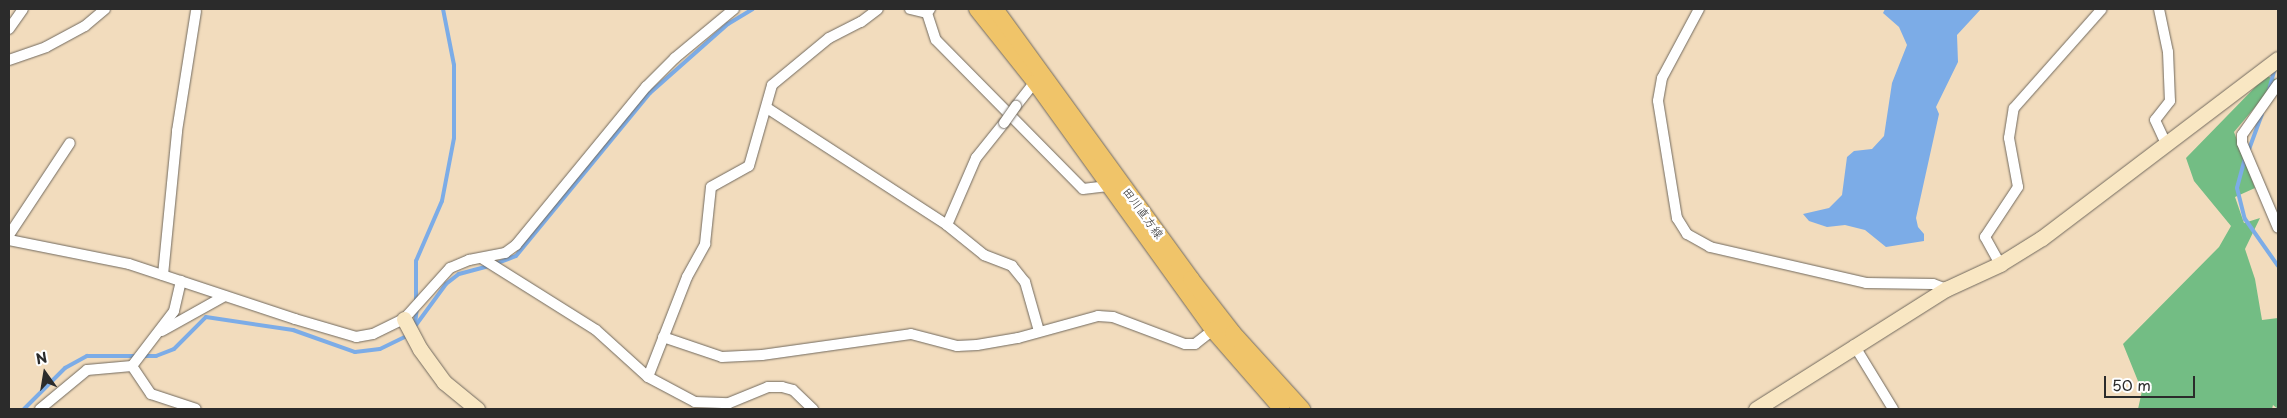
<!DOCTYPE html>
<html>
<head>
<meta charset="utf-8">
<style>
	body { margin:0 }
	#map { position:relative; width:2287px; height:418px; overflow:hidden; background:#f2dcbd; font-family:"Playpen Sans","Klee One",sans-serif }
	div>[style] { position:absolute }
	.forest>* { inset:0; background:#73bd84 }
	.water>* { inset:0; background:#7cace7 }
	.stream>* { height:4px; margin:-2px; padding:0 2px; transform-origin:2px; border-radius:2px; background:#7cace7 }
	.roads { filter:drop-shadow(0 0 1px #71695e) drop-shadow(0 0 1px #71695e) }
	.street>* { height:10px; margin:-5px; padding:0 5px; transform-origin:5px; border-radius:5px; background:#fff }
	.secondary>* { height:15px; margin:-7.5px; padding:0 7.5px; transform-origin:7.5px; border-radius:7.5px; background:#f9e7c3 }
	.primary>* { height:16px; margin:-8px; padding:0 8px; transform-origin:8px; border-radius:8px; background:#f0c469 }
	.bridges { filter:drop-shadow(0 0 1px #71695e) drop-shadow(0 0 1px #71695e) }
	.street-bridge>* { height:10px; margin:-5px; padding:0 5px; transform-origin:5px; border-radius:5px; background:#fff }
	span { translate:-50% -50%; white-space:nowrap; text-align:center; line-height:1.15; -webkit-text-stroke:5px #fff; paint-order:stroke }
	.street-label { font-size:12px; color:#2b2b2b }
	.frame { position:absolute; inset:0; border:10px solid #2b2b2b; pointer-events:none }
	.north { position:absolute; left:20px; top:348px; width:50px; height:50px; -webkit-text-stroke:4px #fff; paint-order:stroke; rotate:347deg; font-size:14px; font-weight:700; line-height:20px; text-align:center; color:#2b2b2b }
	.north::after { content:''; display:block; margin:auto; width:18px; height:22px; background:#2b2b2b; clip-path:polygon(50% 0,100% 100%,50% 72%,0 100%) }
	.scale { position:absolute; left:2104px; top:376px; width:91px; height:22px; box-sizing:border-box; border:2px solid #2b2b2b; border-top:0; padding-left:6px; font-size:15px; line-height:18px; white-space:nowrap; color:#2b2b2b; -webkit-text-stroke:4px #fff; paint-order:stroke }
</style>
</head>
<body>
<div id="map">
	<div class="forest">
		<i style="clip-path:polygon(2266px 76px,2278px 80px,2234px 132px,2255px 188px,2235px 197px,2244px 223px,2260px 218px,2245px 249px,2255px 279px,2262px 320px,2278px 318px,2278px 409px,2273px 405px,2272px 409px,2138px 409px,2142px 391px,2123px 344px,2219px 247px,2231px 226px,2194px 181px,2186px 158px)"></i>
	</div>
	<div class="water">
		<i style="clip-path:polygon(1885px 9px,1981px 9px,1957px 35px,1958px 62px,1936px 107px,1939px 114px,1916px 218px,1918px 227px,1924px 234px,1924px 241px,1886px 247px,1865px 230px,1845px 225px,1827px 227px,1809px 221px,1803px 214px,1829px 208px,1842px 195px,1847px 157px,1854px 151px,1872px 149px,1884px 136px,1892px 83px,1907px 45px,1899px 27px,1883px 13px)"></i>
	</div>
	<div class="stream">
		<i style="left:2269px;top:90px;width:23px;rotate:-75deg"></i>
		<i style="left:2248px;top:152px;width:40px;rotate:-69.8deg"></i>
		<i style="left:2245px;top:158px;width:31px;rotate:105deg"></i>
		<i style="left:2237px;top:188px;width:32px;rotate:76deg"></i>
		<i style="left:2245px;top:219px;width:57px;rotate:54.9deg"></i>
		<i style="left:495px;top:264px;width:22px;rotate:-21deg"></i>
		<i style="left:516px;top:256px;width:211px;rotate:-50.6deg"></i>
		<i style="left:650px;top:93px;width:104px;rotate:-41.5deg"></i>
		<i style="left:728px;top:24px;width:29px;rotate:-31deg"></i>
		<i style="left:416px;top:301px;width:40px;rotate:-90deg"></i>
		<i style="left:416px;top:261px;width:65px;rotate:-66.6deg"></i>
		<i style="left:442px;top:201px;width:64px;rotate:-79.2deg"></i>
		<i style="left:454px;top:138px;width:73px;rotate:-90deg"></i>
		<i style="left:454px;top:65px;width:57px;rotate:-101.1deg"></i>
		<i style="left:415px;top:324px;width:16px;rotate:-83deg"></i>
		<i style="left:413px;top:329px;width:56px;rotate:-53.7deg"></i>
		<i style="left:446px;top:284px;width:16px;rotate:-38deg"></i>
		<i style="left:459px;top:274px;width:30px;rotate:-15deg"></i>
		<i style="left:24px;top:409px;width:58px;rotate:-45deg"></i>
		<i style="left:65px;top:368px;width:25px;rotate:-29deg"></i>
		<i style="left:87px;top:356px;width:69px"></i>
		<i style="left:156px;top:356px;width:19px;rotate:-21deg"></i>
		<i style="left:174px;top:349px;width:45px;rotate:-45deg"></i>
		<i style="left:206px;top:317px;width:88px;rotate:8.5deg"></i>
		<i style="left:293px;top:330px;width:66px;rotate:19.5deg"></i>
		<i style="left:355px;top:352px;width:25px;rotate:-7deg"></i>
		<i style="left:380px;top:349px;width:32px;rotate:-26deg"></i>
	</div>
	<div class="roads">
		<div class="street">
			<i style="left:910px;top:9px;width:17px;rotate:13deg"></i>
			<i style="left:927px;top:13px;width:5px;rotate:-53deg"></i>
			<i style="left:1699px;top:9px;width:78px;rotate:118.2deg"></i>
			<i style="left:1662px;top:78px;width:23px;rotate:100deg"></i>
			<i style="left:1658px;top:101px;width:119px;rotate:80.8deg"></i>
			<i style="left:1677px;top:218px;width:19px;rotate:58deg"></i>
			<i style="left:1687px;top:234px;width:26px;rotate:29deg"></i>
			<i style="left:1710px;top:247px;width:160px;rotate:13deg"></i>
			<i style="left:1866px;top:283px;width:67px;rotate:0.9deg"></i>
			<i style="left:1933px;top:284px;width:14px;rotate:21deg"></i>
			<i style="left:2159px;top:9px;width:44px;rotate:78.2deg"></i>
			<i style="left:2168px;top:52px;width:49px;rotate:87.7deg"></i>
			<i style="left:2170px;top:101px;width:24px;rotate:128deg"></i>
			<i style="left:2155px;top:120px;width:26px;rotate:65deg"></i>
			<i style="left:927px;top:13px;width:28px;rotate:72deg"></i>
			<i style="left:936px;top:40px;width:209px;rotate:45.4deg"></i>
			<i style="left:1083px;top:189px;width:25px;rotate:-7deg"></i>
			<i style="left:9px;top:29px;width:24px;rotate:-55deg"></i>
			<i style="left:9px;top:60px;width:39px;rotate:-19deg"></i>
			<i style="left:46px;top:47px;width:44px;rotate:-28.3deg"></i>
			<i style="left:85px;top:26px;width:26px;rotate:-40deg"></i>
			<i style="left:2278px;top:84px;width:62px;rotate:125.2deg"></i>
			<i style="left:2242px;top:135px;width:8px;rotate:90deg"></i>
			<i style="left:2242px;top:143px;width:92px;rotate:67deg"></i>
			<i style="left:1016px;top:106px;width:31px;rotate:-52deg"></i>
			<i style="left:767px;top:108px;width:215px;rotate:33deg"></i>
			<i style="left:947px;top:225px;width:48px;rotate:39deg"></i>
			<i style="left:984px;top:255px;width:30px;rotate:21deg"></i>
			<i style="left:1012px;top:266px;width:21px;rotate:51deg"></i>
			<i style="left:1025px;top:282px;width:51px;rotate:74.1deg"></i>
			<i style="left:947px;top:225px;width:73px;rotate:-66.6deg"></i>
			<i style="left:976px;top:158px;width:45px;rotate:-51.3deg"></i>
			<i style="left:9px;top:235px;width:110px;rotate:-56.5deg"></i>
			<i style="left:9px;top:240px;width:122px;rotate:11.3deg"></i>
			<i style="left:129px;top:264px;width:175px;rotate:18.3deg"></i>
			<i style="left:295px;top:319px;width:64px;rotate:16.4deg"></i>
			<i style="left:356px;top:337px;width:17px;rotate:-10deg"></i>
			<i style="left:373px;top:334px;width:34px;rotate:-26deg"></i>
			<i style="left:404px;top:319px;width:69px;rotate:-48deg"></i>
			<i style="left:450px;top:268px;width:21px;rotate:-23deg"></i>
			<i style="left:469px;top:260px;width:37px;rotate:-11deg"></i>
			<i style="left:505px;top:253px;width:14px;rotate:-36deg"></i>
			<i style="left:516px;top:245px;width:205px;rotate:-50.6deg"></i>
			<i style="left:646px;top:87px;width:41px;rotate:-45deg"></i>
			<i style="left:675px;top:58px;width:77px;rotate:-39.7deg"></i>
			<i style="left:483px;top:259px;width:133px;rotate:32.1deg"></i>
			<i style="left:596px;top:330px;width:70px;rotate:42.1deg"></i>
			<i style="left:648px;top:377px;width:53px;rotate:28deg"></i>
			<i style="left:695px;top:402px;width:34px;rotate:2deg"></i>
			<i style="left:729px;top:403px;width:42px;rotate:-22.3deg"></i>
			<i style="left:768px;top:387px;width:14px"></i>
			<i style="left:782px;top:387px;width:11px;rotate:15deg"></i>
			<i style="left:793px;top:390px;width:28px;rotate:44deg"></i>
			<i style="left:2000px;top:264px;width:31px;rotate:-119deg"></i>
			<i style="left:1985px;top:237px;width:60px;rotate:-56.6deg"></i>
			<i style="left:2018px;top:187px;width:50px;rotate:-100.4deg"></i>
			<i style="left:2009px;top:138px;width:30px;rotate:-81deg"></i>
			<i style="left:2014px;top:108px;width:132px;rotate:-48.4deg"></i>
			<i style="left:163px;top:275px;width:145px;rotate:-84.4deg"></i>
			<i style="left:177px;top:131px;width:121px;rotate:-81deg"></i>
			<i style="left:162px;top:331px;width:72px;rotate:-29.1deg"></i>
			<i style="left:663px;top:337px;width:62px;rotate:18.7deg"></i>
			<i style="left:722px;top:357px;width:40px;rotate:-2.9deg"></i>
			<i style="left:762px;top:355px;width:150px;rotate:-8deg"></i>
			<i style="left:911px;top:334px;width:48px;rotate:14.6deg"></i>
			<i style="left:957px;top:346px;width:20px;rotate:-3deg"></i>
			<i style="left:977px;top:345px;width:42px;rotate:-9.7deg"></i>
			<i style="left:1018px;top:338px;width:83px;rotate:-15.4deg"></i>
			<i style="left:1098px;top:316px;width:15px;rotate:4deg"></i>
			<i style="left:1113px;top:317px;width:77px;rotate:20.6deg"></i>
			<i style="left:1185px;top:344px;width:10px"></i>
			<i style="left:1195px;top:344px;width:23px;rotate:-38deg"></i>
			<i style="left:1854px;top:345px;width:75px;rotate:58.6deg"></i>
			<i style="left:132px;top:366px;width:34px;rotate:56deg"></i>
			<i style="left:151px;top:394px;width:47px;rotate:18.4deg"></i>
			<i style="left:648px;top:377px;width:107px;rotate:-68.7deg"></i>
			<i style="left:687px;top:277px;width:38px;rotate:-61deg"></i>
			<i style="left:705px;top:244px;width:57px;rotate:-84deg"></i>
			<i style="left:711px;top:187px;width:43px;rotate:-28.9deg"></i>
			<i style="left:749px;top:166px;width:84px;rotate:-74.1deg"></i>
			<i style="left:772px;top:85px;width:74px;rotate:-39.5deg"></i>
			<i style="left:829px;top:38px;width:36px;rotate:-27deg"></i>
			<i style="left:861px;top:22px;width:21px;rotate:-37deg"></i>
			<i style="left:40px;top:409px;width:61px;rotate:-39.7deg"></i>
			<i style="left:87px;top:370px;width:45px;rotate:-5.1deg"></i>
			<i style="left:132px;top:366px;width:69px;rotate:-52.6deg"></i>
			<i style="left:174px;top:311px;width:31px;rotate:-77deg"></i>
		</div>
		<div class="secondary">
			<i style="left:404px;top:319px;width:34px;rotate:62deg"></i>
			<i style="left:420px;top:349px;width:41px;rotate:54deg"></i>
			<i style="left:444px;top:382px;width:43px;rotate:39.3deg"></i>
			<i style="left:1756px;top:409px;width:225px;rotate:-32.3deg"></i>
			<i style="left:1946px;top:289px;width:60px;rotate:-24.8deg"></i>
			<i style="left:2000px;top:264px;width:49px;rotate:-31.8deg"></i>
			<i style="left:2042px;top:238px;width:296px;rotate:-37.2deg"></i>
		</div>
		<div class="primary">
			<i style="left:977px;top:9px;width:93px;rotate:51.5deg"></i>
			<i style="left:1035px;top:82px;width:305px;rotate:54.3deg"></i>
			<i style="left:1213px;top:330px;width:105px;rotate:48.9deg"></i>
			<i style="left:995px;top:9px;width:334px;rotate:54deg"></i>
			<i style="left:1191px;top:279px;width:68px;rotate:52.1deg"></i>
			<i style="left:1233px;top:333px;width:103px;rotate:47.8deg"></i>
		</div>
	</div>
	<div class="bridges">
		<div class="street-bridge">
			<i style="left:1004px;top:123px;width:21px;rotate:-55deg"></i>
		</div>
	</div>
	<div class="street-label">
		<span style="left:1143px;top:213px;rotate:54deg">田川直方線</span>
	</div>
	<div class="frame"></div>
	<div class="north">N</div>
	<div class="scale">50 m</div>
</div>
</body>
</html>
